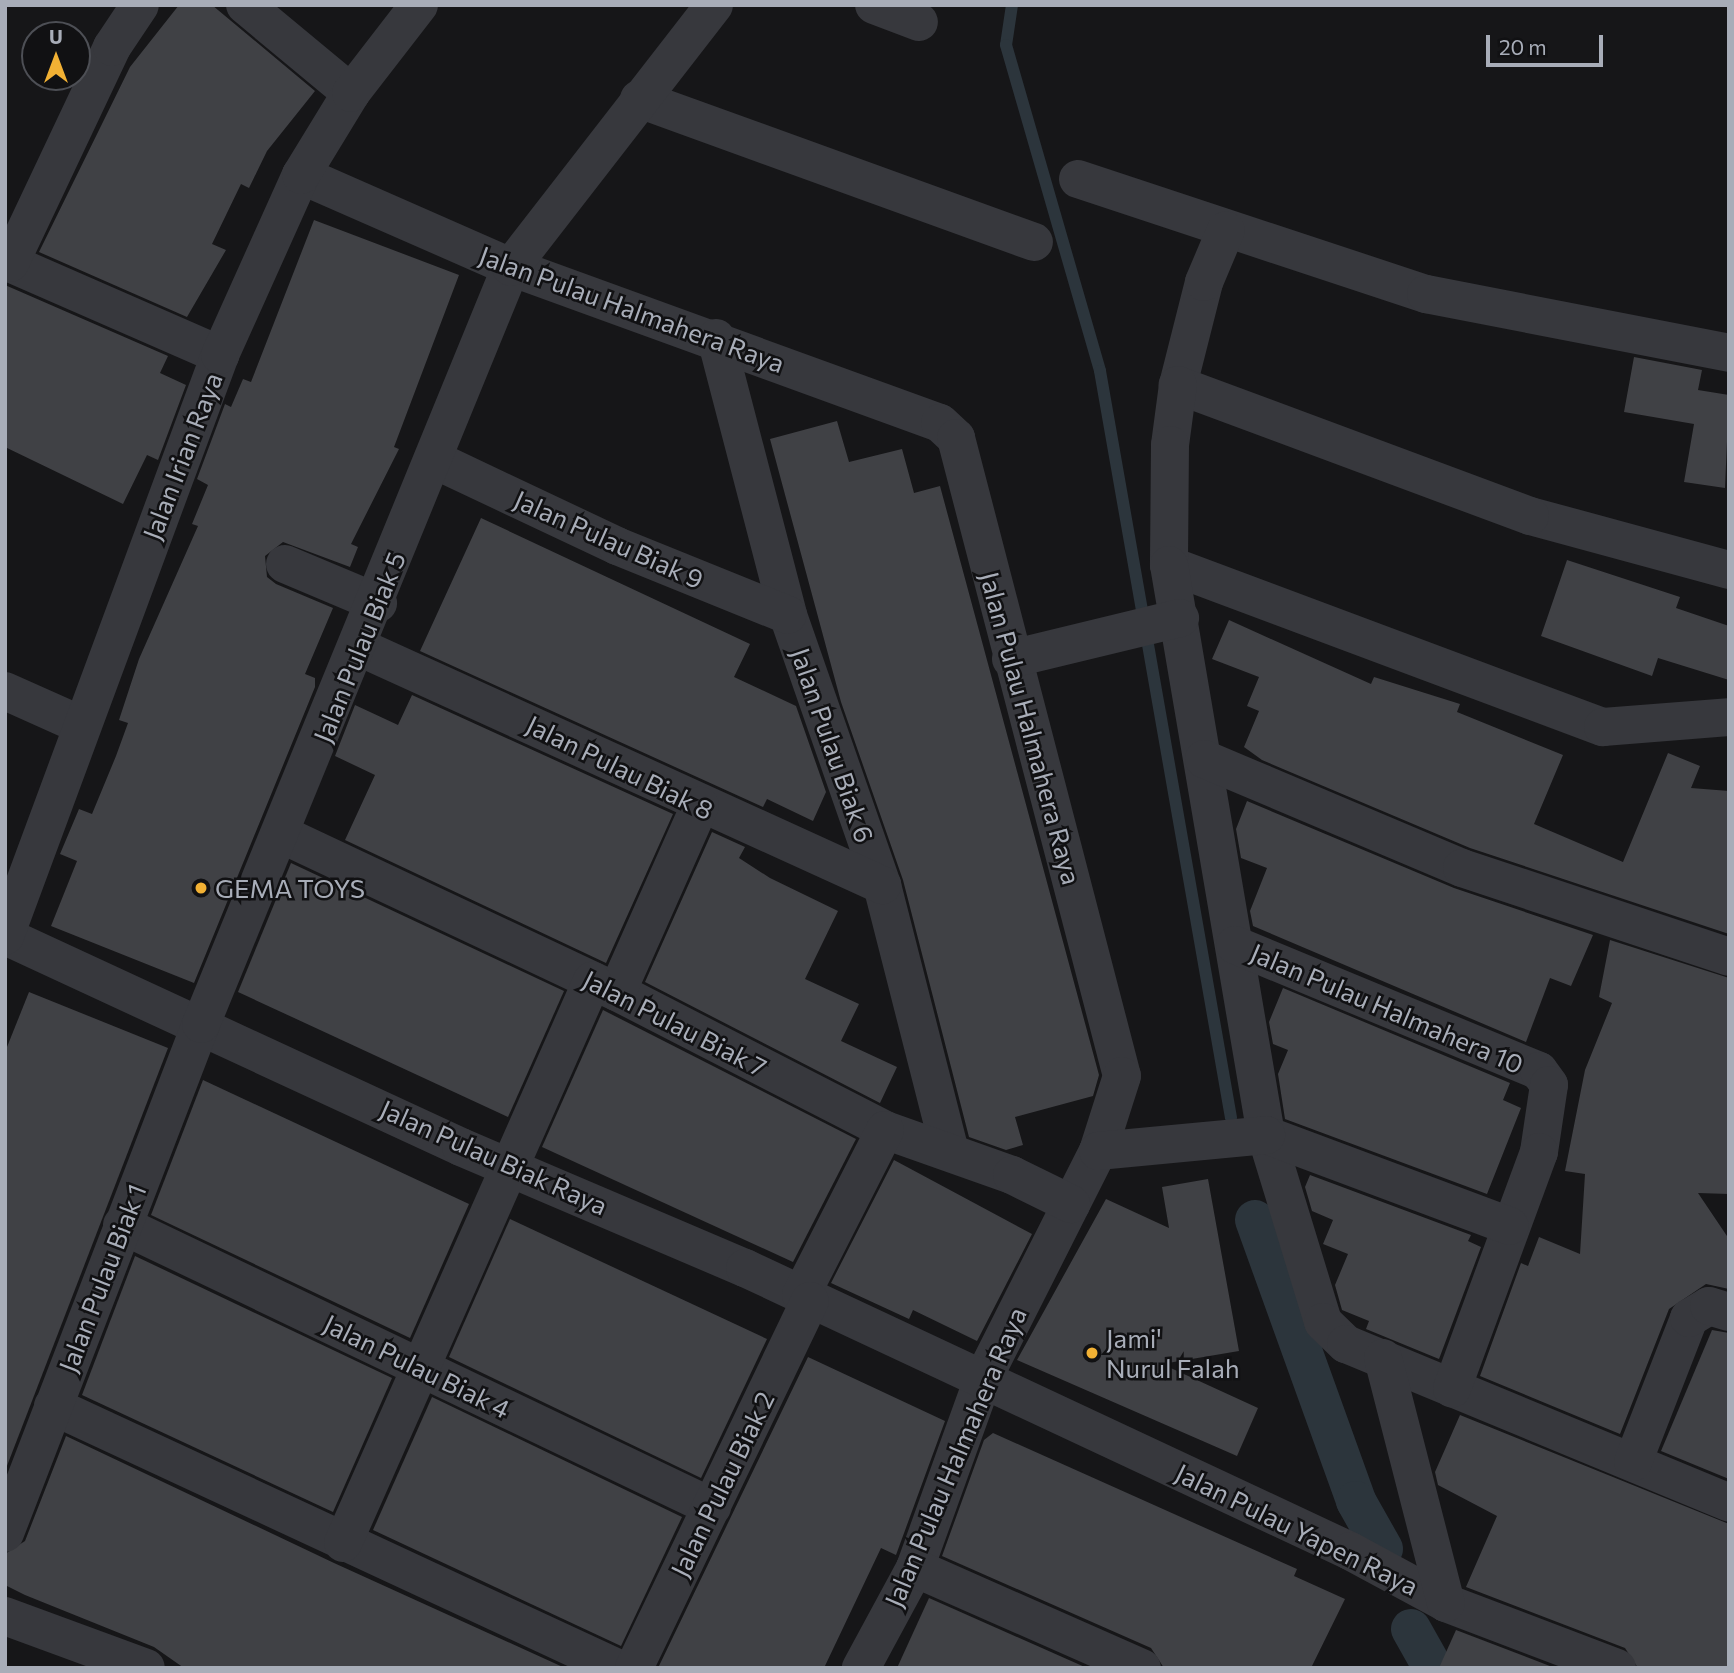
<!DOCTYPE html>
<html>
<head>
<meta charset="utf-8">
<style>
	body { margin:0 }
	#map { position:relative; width:1734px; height:1673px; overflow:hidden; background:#161618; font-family:Commissioner,sans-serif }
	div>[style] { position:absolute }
	.stream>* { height:12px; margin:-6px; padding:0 6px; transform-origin:6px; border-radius:6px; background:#2c353c }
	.canal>* { height:40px; margin:-20px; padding:0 20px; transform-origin:20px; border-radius:20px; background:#2c353c }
	.building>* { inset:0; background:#404145 }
	.minor>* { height:38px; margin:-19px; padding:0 19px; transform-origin:19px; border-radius:19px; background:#37383d }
	.dots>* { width:19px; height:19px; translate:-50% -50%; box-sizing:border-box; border:4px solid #111113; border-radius:50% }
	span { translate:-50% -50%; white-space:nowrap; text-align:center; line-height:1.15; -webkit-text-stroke:5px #111113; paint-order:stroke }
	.street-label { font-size:26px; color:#a8adb8 }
	.poi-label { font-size:26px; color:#a8adb8 }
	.left { translate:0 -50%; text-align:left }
	.frame { position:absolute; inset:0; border:7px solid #a8adb8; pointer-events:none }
	.north { position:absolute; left:21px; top:21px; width:70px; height:70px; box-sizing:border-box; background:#111113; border:2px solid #4d4f55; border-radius:50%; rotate:0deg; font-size:19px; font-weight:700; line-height:28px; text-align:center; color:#a8adb8 }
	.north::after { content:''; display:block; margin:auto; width:24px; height:32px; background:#f2b134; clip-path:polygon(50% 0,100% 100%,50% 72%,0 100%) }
	.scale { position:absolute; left:1486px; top:35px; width:117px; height:32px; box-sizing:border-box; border:4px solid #a8adb8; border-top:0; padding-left:9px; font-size:21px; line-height:24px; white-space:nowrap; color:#a8adb8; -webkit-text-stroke:5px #111113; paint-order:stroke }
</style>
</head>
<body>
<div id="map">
	<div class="stream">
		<i style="left:1012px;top:5px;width:40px;rotate:98.5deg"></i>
		<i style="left:1006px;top:45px;width:339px;rotate:73.9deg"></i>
		<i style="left:1100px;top:371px;width:758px;rotate:80.05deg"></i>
	</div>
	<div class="canal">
		<i style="left:1255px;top:1220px;width:299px;rotate:70.2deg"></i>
		<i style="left:1356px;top:1501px;width:55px;rotate:60.6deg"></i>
		<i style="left:1411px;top:1629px;width:45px;rotate:60.6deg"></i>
	</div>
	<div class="building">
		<i style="clip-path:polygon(179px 5px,212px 5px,315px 91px,267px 151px,249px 188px,241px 184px,212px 244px,226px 250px,187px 317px,39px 252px,130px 67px)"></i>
		<i style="clip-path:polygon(314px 220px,459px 275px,394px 447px,399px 449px,351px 544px,358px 547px,350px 567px,283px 542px,265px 556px,267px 577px,276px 584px,333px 608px,305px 674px,315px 678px,315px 687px,194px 983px,51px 926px,77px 861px,60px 854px,79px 809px,92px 814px,116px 756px,128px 723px,119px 720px,139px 659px,198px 526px,192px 524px,208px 485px,197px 479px,225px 404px,231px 407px,243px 379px,251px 382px)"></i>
		<i style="clip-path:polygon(5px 285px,168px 356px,160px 373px,186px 385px,158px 460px,147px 455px,123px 504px,5px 447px)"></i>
		<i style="clip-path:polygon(1634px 357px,1702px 370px,1698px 390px,1729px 395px,1725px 488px,1684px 482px,1694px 424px,1624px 412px)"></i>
		<i style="clip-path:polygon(837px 421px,849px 462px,902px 449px,914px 493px,940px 486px,1099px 1075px,1093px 1096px,1015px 1117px,1023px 1145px,1006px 1150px,969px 1137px,903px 880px,841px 702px,770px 439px)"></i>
		<i style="clip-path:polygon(481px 518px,750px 644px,734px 677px,796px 706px,826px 792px,813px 821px,767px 799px,763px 807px,420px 651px)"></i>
		<i style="clip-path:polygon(1567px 560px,1680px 597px,1676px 608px,1729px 626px,1729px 680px,1658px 658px,1652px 676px,1541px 636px)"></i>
		<i style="clip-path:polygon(1229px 620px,1371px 684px,1374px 677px,1460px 704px,1457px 712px,1563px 755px,1534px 824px,1623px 862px,1668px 753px,1700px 766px,1691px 788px,1729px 791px,1729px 934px,1470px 848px,1262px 760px,1244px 747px,1259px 711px,1247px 706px,1259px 677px,1212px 659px)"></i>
		<i style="clip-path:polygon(412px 695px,673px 814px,606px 963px,345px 840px,375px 775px,335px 756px,355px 705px,398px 725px)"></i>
		<i style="clip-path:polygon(1247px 801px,1454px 888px,1593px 935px,1571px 986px,1550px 978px,1526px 1042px,1253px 926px,1250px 911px,1267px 868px,1241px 858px,1236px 829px)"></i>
		<i style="clip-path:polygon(712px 832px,745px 847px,739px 858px,770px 878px,838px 911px,805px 979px,859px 1004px,841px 1041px,897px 1067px,880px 1103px,645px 982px)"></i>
		<i style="clip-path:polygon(291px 863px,564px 991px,508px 1117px,238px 992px)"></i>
		<i style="clip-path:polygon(1610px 940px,1729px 978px,1729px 1194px,1698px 1193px,1729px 1239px,1729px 1289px,1706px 1284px,1669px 1309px,1620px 1434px,1480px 1376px,1521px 1263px,1528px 1266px,1539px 1237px,1580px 1254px,1585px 1174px,1565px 1171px,1585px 1070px,1612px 1003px,1599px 997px)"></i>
		<i style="clip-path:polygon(1283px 988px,1510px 1083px,1503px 1100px,1521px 1108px,1487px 1194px,1285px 1119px,1278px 1074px,1288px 1050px,1273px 1044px,1269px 1022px)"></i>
		<i style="clip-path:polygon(29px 992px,168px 1048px,5px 1471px,5px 1052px)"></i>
		<i style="clip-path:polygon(603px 1010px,856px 1139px,793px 1262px,542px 1147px)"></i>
		<i style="clip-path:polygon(203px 1080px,469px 1204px,410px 1338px,151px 1215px)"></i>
		<i style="clip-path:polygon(894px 1160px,1032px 1234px,977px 1341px,913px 1310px,909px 1319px,831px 1283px)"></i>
		<i style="clip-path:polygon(1310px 1175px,1471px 1235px,1468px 1241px,1481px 1247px,1439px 1359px,1366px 1329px,1369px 1321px,1342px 1310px,1335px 1285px,1348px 1254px,1323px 1244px,1333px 1220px,1312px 1211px,1305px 1187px)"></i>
		<i style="clip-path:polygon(1208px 1179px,1239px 1351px,1162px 1364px,1258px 1408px,1237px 1456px,1017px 1360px,1106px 1199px,1169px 1228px,1162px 1187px)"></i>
		<i style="clip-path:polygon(510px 1219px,767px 1339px,701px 1478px,449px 1357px)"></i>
		<i style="clip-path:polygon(135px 1256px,392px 1378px,333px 1512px,82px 1395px)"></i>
		<i style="clip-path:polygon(1712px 1330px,1729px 1333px,1729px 1479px,1661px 1451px)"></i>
		<i style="clip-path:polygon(808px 1357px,945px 1421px,896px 1555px,881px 1548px,824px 1668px,658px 1668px)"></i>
		<i style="clip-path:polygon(432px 1397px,682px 1517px,621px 1646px,373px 1530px)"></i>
		<i style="clip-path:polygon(1460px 1415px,1729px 1524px,1729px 1668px,1638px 1668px,1625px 1648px,1466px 1587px,1497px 1516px,1438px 1485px,1435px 1472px)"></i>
		<i style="clip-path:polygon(993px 1433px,1297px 1569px,1294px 1576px,1345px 1599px,1311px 1668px,1164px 1668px,1151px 1648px,942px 1556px,984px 1440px)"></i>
		<i style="clip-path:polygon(66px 1436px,334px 1563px,565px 1668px,184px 1668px,154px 1647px,25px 1595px,5px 1585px,5px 1554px,25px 1541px)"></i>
		<i style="clip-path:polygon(929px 1598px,1087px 1668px,897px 1668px)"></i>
		<i style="clip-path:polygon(1456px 1630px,1555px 1668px,1439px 1668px)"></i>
	</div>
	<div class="minor">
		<i style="left:245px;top:5px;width:138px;rotate:39.7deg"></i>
		<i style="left:874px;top:5px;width:48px;rotate:20.7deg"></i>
		<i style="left:639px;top:99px;width:420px;rotate:19.9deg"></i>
		<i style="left:301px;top:175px;width:229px;rotate:23.7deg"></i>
		<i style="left:511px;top:267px;width:456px;rotate:20deg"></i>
		<i style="left:940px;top:423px;width:22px;rotate:43deg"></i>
		<i style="left:956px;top:438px;width:659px;rotate:75.42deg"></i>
		<i style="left:1122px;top:1076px;width:79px;rotate:107.7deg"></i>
		<i style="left:1098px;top:1151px;width:255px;rotate:116.8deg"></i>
		<i style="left:983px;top:1379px;width:201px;rotate:109.8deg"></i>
		<i style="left:915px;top:1568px;width:114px;rotate:118.4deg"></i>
		<i style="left:1078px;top:179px;width:367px;rotate:18.3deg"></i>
		<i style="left:1426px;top:294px;width:309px;rotate:11deg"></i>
		<i style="left:5px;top:261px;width:235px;rotate:23.6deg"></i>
		<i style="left:10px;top:263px;width:239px;rotate:-64.7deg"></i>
		<i style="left:112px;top:47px;width:50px;rotate:-56.3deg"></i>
		<i style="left:716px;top:338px;width:286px;rotate:75.4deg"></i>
		<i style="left:788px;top:615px;width:286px;rotate:70.8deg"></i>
		<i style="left:882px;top:885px;width:275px;rotate:75.7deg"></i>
		<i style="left:1178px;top:385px;width:106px;rotate:-75.8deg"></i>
		<i style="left:1204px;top:282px;width:56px;rotate:-67.1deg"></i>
		<i style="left:433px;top:459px;width:204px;rotate:25.3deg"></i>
		<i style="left:617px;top:546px;width:184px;rotate:22deg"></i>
		<i style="left:285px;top:564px;width:101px;rotate:22.8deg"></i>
		<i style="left:1169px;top:565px;width:463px;rotate:20.5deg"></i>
		<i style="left:1603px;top:727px;width:126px;rotate:-4.5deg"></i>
		<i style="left:1729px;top:570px;width:206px;rotate:-164.8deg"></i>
		<i style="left:1530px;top:516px;width:376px;rotate:-159.6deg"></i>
		<i style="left:1178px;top:385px;width:61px;rotate:97.6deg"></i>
		<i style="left:1170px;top:445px;width:120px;rotate:90.5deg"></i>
		<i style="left:1169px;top:565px;width:578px;rotate:80.34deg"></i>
		<i style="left:1266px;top:1135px;width:195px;rotate:73deg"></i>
		<i style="left:1323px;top:1322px;width:32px;rotate:44deg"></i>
		<i style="left:1346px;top:1344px;width:415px;rotate:22.5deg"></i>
		<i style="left:359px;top:647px;width:575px;rotate:24.47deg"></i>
		<i style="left:1011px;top:659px;width:174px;rotate:-13.6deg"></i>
		<i style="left:5px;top:691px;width:83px;rotate:24.1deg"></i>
		<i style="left:1204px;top:759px;width:280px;rotate:22.9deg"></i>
		<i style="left:1462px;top:868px;width:281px;rotate:18.4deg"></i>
		<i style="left:281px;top:834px;width:371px;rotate:25.2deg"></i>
		<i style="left:617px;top:992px;width:301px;rotate:27.2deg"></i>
		<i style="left:885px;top:1130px;width:135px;rotate:19.5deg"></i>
		<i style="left:1012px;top:1175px;width:66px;rotate:26.2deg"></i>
		<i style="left:5px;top:936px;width:502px;rotate:24.83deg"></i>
		<i style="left:461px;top:1147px;width:309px;rotate:23.1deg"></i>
		<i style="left:745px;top:1268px;width:668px;rotate:25.07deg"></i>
		<i style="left:1350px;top:1551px;width:109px;rotate:28.4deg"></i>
		<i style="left:1446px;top:1603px;width:183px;rotate:20.8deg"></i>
		<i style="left:5px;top:936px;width:620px;rotate:-69.69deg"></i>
		<i style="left:220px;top:355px;width:197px;rotate:-65.8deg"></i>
		<i style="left:301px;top:175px;width:96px;rotate:-58.6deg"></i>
		<i style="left:351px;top:93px;width:111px;rotate:-52.3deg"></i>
		<i style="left:1235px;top:945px;width:329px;rotate:22.5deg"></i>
		<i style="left:1539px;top:1071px;width:17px;rotate:54deg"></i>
		<i style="left:1549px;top:1085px;width:68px;rotate:98.5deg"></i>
		<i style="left:1539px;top:1152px;width:252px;rotate:110.2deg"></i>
		<i style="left:617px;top:992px;width:204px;rotate:-66deg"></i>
		<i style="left:1266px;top:1135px;width:260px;rotate:20.5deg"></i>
		<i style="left:1098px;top:1151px;width:169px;rotate:-5.4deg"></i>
		<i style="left:122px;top:1225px;width:654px;rotate:25.55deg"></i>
		<i style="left:801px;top:1295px;width:185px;rotate:-63deg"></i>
		<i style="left:1383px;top:1358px;width:253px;rotate:75.6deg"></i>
		<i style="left:53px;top:1406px;width:622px;rotate:24.92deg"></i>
		<i style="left:1633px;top:1462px;width:155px;rotate:-68.7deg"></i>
		<i style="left:1689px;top:1318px;width:23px;rotate:-31deg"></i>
		<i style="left:1709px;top:1306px;width:21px;rotate:17deg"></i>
		<i style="left:5px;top:1533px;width:545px;rotate:-68.94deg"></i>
		<i style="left:201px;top:1024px;width:818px;rotate:-67.73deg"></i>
		<i style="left:511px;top:267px;width:331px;rotate:-52.2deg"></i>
		<i style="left:343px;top:1543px;width:615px;rotate:-66.1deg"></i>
		<i style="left:915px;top:1568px;width:248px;rotate:23.8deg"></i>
		<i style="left:5px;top:1616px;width:150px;rotate:20.2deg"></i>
		<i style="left:634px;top:1668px;width:407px;rotate:-64.4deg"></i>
	</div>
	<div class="dots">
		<i style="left:201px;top:888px;background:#f2b134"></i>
		<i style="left:1092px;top:1353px;background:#f2b134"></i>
	</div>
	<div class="street-label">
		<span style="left:632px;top:309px;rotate:20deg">Jalan Pulau Halmahera Raya</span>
		<span style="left:182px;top:456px;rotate:-69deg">Jalan Irian Raya</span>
		<span style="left:609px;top:539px;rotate:24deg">Jalan Pulau Biak 9</span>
		<span style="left:359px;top:647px;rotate:-68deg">Jalan Pulau Biak 5</span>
		<span style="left:1031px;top:728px;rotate:75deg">Jalan Pulau Halmahera Raya</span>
		<span style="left:833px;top:745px;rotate:71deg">Jalan Pulau Biak 6</span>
		<span style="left:620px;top:767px;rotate:26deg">Jalan Pulau Biak 8</span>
		<span style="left:1387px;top:1008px;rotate:23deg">Jalan Pulau Halmahera 10</span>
		<span style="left:675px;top:1023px;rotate:27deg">Jalan Pulau Biak 7</span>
		<span style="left:494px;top:1157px;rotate:24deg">Jalan Pulau Biak Raya</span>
		<span style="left:102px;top:1278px;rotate:-69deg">Jalan Pulau Biak 1</span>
		<span style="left:417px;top:1366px;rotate:26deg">Jalan Pulau Biak 4</span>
		<span style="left:955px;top:1457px;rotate:-67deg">Jalan Pulau Halmahera Raya</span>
		<span style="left:722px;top:1484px;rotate:-64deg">Jalan Pulau Biak 2</span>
		<span style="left:1297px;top:1529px;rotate:26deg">Jalan Pulau Yapen Raya</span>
	</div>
	<div class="poi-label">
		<span class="left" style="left:215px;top:888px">GEMA TOYS</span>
		<span class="left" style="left:1106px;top:1353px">Jami'<br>Nurul Falah</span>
	</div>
	<div class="frame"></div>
	<div class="north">U</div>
	<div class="scale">20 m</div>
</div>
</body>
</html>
